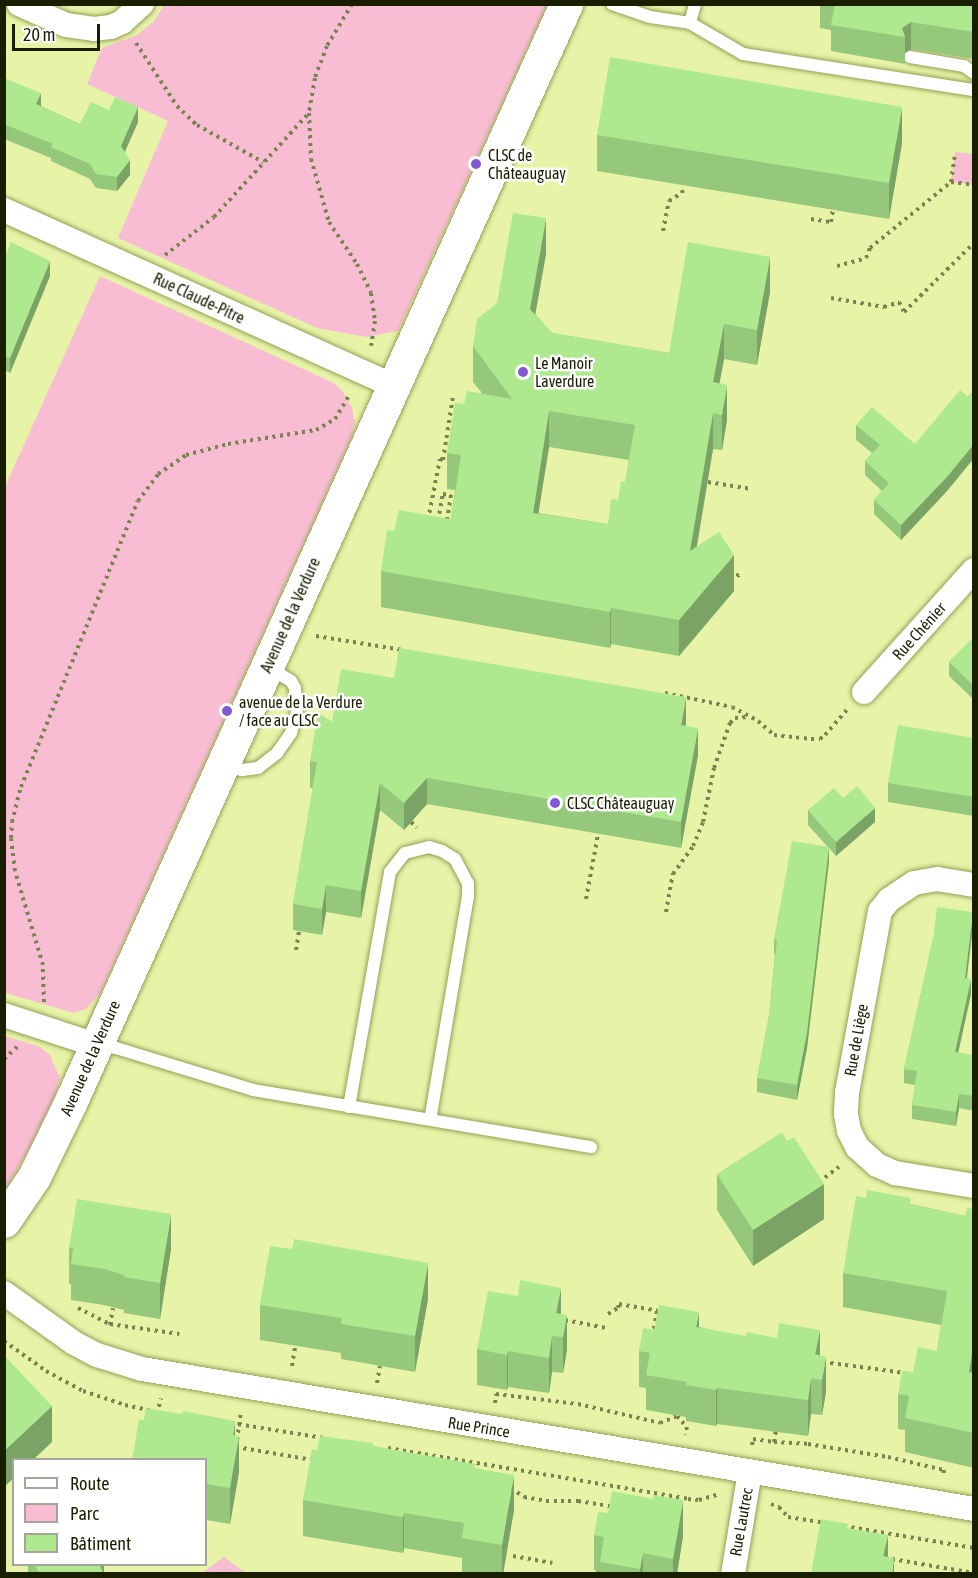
<!DOCTYPE html>
<html>
<head>
<meta charset="utf-8">
<style>
	body { margin:0 }
	#map { position:relative; width:978px; height:1578px; overflow:hidden; background:#e7f4a8; font-family:"Asap Condensed",sans-serif }
	div>[style] { position:absolute }
	.green>* { inset:0; background:#f8bdd2 }
	.path>* { height:4px; margin-top:-2px; transform-origin:0; background:repeating-linear-gradient(90deg,#7a8350 0 3px,transparent 0 7.5px) }
	.roads { filter:drop-shadow(0 0 2px #959f56) drop-shadow(0 0 2px #959f56) }
	.lane>* { height:12px; margin:-6px; padding:0 6px; transform-origin:6px; border-radius:6px; background:#fff }
	.street>* { height:24px; margin:-12px; padding:0 12px; transform-origin:12px; border-radius:12px; background:#fff }
	.secondary>* { height:33px; margin:-16.5px; padding:0 16.5px; transform-origin:16.5px; border-radius:16.5px; background:#fff }
	.wall>* { inset:0; background:#96c87c }
	.shaded-wall>* { inset:0; background:#7aa365 }
	.building>* { inset:0; background:#aee990 }
	.dots>* { width:16px; height:16px; translate:-50% -50%; box-sizing:border-box; border:3px solid #fff; border-radius:50% }
	span { translate:-50% -50%; white-space:nowrap; text-align:center; line-height:1.15; -webkit-text-stroke:5px #fff; paint-order:stroke }
	.poi-label { font-size:16px; color:#1a1e01 }
	.left { translate:0 -50%; text-align:left }
	.street-label { font-size:16px; color:#1a1e01 }
	.frame { position:absolute; inset:0; border:6px solid #1a1e01; pointer-events:none }
	.legend { position:absolute; left:12px; top:1458px; width:195px; height:108px; box-sizing:border-box; background:#fff; border:2px solid #a3a599; margin:0; padding:8px 10px; list-style:none; font-size:18px; color:#1a1e01 }
	.legend li { display:flex; align-items:center; gap:12px; height:30px }
	.legend b { width:30px; border:2px solid #a3a599 }
	.scale { position:absolute; left:12px; top:24px; width:88px; height:27px; box-sizing:border-box; border:3px solid #1a1e01; border-top:0; padding-left:8px; font-size:18px; line-height:21px; white-space:nowrap; color:#1a1e01; -webkit-text-stroke:4px #fff; paint-order:stroke }
</style>
</head>
<body>
<div id="map">
	<div class="green">
		<i style="clip-path:polygon(164px 5px,547px 5px,398px 331px,366px 337px,317px 328px,118px 238px,168px 121px,87px 84px,102px 48px,137px 35px,154px 21px)"></i>
		<i style="clip-path:polygon(955px 152px,973px 154px,973px 185px,951px 182px)"></i>
		<i style="clip-path:polygon(100px 276px,334px 383px,343px 392px,352px 408px,355px 422px,352px 436px,101px 992px,86px 1009px,74px 1013px,5px 993px,4px 489px)"></i>
		<i style="clip-path:polygon(5px 1036px,40px 1047px,50px 1055px,60px 1078px,55px 1097px,33px 1142px,5px 1191px)"></i>
		<i style="clip-path:polygon(224px 1557px,243px 1571px,251px 1573px,202px 1573px)"></i>
	</div>
	<div class="path">
		<i style="left:352px;top:4px;width:49px;rotate:120.8deg"></i>
		<i style="left:327px;top:46px;width:34px;rotate:111deg"></i>
		<i style="left:315px;top:78px;width:36px;rotate:100deg"></i>
		<i style="left:309px;top:113px;width:46px;rotate:87.5deg"></i>
		<i style="left:311px;top:159px;width:66px;rotate:74.1deg"></i>
		<i style="left:329px;top:222px;width:50px;rotate:56.3deg"></i>
		<i style="left:357px;top:264px;width:32px;rotate:64deg"></i>
		<i style="left:371px;top:293px;width:28px;rotate:82deg"></i>
		<i style="left:375px;top:321px;width:25px;rotate:99deg"></i>
		<i style="left:136px;top:43px;width:75px;rotate:56.9deg"></i>
		<i style="left:177px;top:106px;width:28px;rotate:44deg"></i>
		<i style="left:197px;top:125px;width:76px;rotate:29.3deg"></i>
		<i style="left:951px;top:182px;width:23px;rotate:7deg"></i>
		<i style="left:811px;top:219px;width:20px;rotate:9deg"></i>
		<i style="left:831px;top:222px;width:12px;rotate:-81deg"></i>
		<i style="left:663px;top:231px;width:31px;rotate:-79deg"></i>
		<i style="left:669px;top:201px;width:15px;rotate:-32deg"></i>
		<i style="left:682px;top:193px;width:7px;rotate:-74deg"></i>
		<i style="left:165px;top:255px;width:62px;rotate:-37.8deg"></i>
		<i style="left:214px;top:217px;width:141px;rotate:-47.6deg"></i>
		<i style="left:837px;top:266px;width:30px;rotate:-15deg"></i>
		<i style="left:866px;top:258px;width:11px;rotate:-68deg"></i>
		<i style="left:870px;top:248px;width:104px;rotate:-39.2deg"></i>
		<i style="left:951px;top:182px;width:30px;rotate:-82deg"></i>
		<i style="left:831px;top:298px;width:54px;rotate:9.6deg"></i>
		<i style="left:884px;top:307px;width:16px;rotate:-18deg"></i>
		<i style="left:899px;top:302px;width:11px;rotate:63deg"></i>
		<i style="left:904px;top:312px;width:98px;rotate:-44.6deg"></i>
		<i style="left:708px;top:482px;width:44px;rotate:9.2deg"></i>
		<i style="left:428px;top:520px;width:62px;rotate:-78.9deg"></i>
		<i style="left:440px;top:459px;width:3px;rotate:18deg"></i>
		<i style="left:443px;top:460px;width:65px;rotate:-81.1deg"></i>
		<i style="left:438px;top:521px;width:27px;rotate:-80deg"></i>
		<i style="left:443px;top:494px;width:8px;rotate:7deg"></i>
		<i style="left:451px;top:495px;width:26px;rotate:99deg"></i>
		<i style="left:729px;top:576px;width:12px;rotate:-5deg"></i>
		<i style="left:316px;top:636px;width:88px;rotate:9.1deg"></i>
		<i style="left:665px;top:693px;width:68px;rotate:11.8deg"></i>
		<i style="left:732px;top:707px;width:30px;rotate:28deg"></i>
		<i style="left:758px;top:721px;width:21px;rotate:41deg"></i>
		<i style="left:774px;top:735px;width:37px;rotate:6deg"></i>
		<i style="left:811px;top:739px;width:9px"></i>
		<i style="left:820px;top:739px;width:6px;rotate:-39deg"></i>
		<i style="left:825px;top:735px;width:33px;rotate:-49deg"></i>
		<i style="left:411px;top:822px;width:8px;rotate:45deg"></i>
		<i style="left:586px;top:899px;width:66px;rotate:-79.5deg"></i>
		<i style="left:666px;top:912px;width:39px;rotate:-80deg"></i>
		<i style="left:673px;top:874px;width:34px;rotate:-54deg"></i>
		<i style="left:693px;top:846px;width:26px;rotate:-67deg"></i>
		<i style="left:703px;top:822px;width:55px;rotate:-78.5deg"></i>
		<i style="left:714px;top:768px;width:48px;rotate:-70.4deg"></i>
		<i style="left:730px;top:723px;width:7px;rotate:-45deg"></i>
		<i style="left:735px;top:718px;width:12px;rotate:-5deg"></i>
		<i style="left:296px;top:950px;width:19px;rotate:-81deg"></i>
		<i style="left:44px;top:1002px;width:37px;rotate:-92deg"></i>
		<i style="left:43px;top:965px;width:98px;rotate:-106.6deg"></i>
		<i style="left:15px;top:871px;width:33px;rotate:-97deg"></i>
		<i style="left:11px;top:838px;width:16px;rotate:-86deg"></i>
		<i style="left:12px;top:822px;width:36px;rotate:-76deg"></i>
		<i style="left:21px;top:787px;width:309px;rotate:-67.8deg"></i>
		<i style="left:138px;top:501px;width:34px;rotate:-53deg"></i>
		<i style="left:158px;top:474px;width:34px;rotate:-34deg"></i>
		<i style="left:186px;top:455px;width:43px;rotate:-14.7deg"></i>
		<i style="left:228px;top:444px;width:89px;rotate:-9deg"></i>
		<i style="left:316px;top:430px;width:22px;rotate:-30deg"></i>
		<i style="left:335px;top:419px;width:29px;rotate:-59deg"></i>
		<i style="left:4px;top:1059px;width:18px;rotate:-43deg"></i>
		<i style="left:819px;top:1182px;width:25px;rotate:-37deg"></i>
		<i style="left:78px;top:1308px;width:36px;rotate:27deg"></i>
		<i style="left:110px;top:1324px;width:70px;rotate:8.2deg"></i>
		<i style="left:608px;top:1314px;width:12px;rotate:-31deg"></i>
		<i style="left:618px;top:1308px;width:4px;rotate:-76deg"></i>
		<i style="left:619px;top:1304px;width:39px;rotate:10deg"></i>
		<i style="left:657px;top:1311px;width:23px;rotate:100deg"></i>
		<i style="left:565px;top:1320px;width:42px;rotate:11deg"></i>
		<i style="left:110px;top:1325px;width:17px;rotate:-80deg"></i>
		<i style="left:4px;top:1341px;width:52px;rotate:35.5deg"></i>
		<i style="left:46px;top:1371px;width:42px;rotate:28.4deg"></i>
		<i style="left:83px;top:1391px;width:44px;rotate:18.4deg"></i>
		<i style="left:125px;top:1405px;width:25px;rotate:12deg"></i>
		<i style="left:823px;top:1362px;width:83px;rotate:7.6deg"></i>
		<i style="left:292px;top:1366px;width:20px;rotate:-81deg"></i>
		<i style="left:377px;top:1383px;width:17px;rotate:-80deg"></i>
		<i style="left:495px;top:1403px;width:9px;rotate:-84deg"></i>
		<i style="left:496px;top:1394px;width:83px;rotate:7deg"></i>
		<i style="left:578px;top:1404px;width:84px;rotate:13deg"></i>
		<i style="left:660px;top:1423px;width:18px;rotate:-22deg"></i>
		<i style="left:677px;top:1416px;width:15px;rotate:48deg"></i>
		<i style="left:687px;top:1427px;width:8px;rotate:104deg"></i>
		<i style="left:157px;top:1414px;width:16px;rotate:-76deg"></i>
		<i style="left:231px;top:1423px;width:94px;rotate:9.2deg"></i>
		<i style="left:237px;top:1440px;width:28px;rotate:-82deg"></i>
		<i style="left:774px;top:1442px;width:34px;rotate:3deg"></i>
		<i style="left:808px;top:1444px;width:81px;rotate:9.2deg"></i>
		<i style="left:888px;top:1457px;width:57px;rotate:13.1deg"></i>
		<i style="left:944px;top:1470px;width:6px;rotate:99deg"></i>
		<i style="left:752px;top:1445px;width:6px;rotate:-81deg"></i>
		<i style="left:753px;top:1439px;width:21px;rotate:8deg"></i>
		<i style="left:774px;top:1442px;width:12px;rotate:-81deg"></i>
		<i style="left:236px;top:1447px;width:78px;rotate:9.6deg"></i>
		<i style="left:388px;top:1448px;width:304px;rotate:9.6deg"></i>
		<i style="left:688px;top:1499px;width:11px;rotate:5deg"></i>
		<i style="left:699px;top:1500px;width:19px;rotate:-16deg"></i>
		<i style="left:511px;top:1488px;width:16px;rotate:35deg"></i>
		<i style="left:524px;top:1497px;width:22px;rotate:10deg"></i>
		<i style="left:546px;top:1501px;width:32px"></i>
		<i style="left:578px;top:1501px;width:36px;rotate:9deg"></i>
		<i style="left:771px;top:1504px;width:9px;rotate:21deg"></i>
		<i style="left:779px;top:1507px;width:13px;rotate:48deg"></i>
		<i style="left:788px;top:1517px;width:37px;rotate:9deg"></i>
		<i style="left:844px;top:1526px;width:132px;rotate:9.6deg"></i>
		<i style="left:513px;top:1556px;width:40px;rotate:10deg"></i>
		<i style="left:892px;top:1559px;width:83px;rotate:9.7deg"></i>
		<i style="left:598px;top:1574px;width:3px;rotate:-72deg"></i>
	</div>
	<div class="roads">
		<div class="lane">
			<i style="left:612px;top:4px;width:40px;rotate:18.9deg"></i>
			<i style="left:650px;top:17px;width:40px;rotate:8.5deg"></i>
			<i style="left:690px;top:23px;width:20px;rotate:-75deg"></i>
			<i style="left:690px;top:23px;width:61px;rotate:30.3deg"></i>
			<i style="left:743px;top:54px;width:234px;rotate:8.9deg"></i>
			<i style="left:910px;top:57px;width:55px;rotate:9.5deg"></i>
			<i style="left:964px;top:66px;width:12px;rotate:35deg"></i>
			<i style="left:223px;top:764px;width:20px;rotate:18deg"></i>
			<i style="left:242px;top:770px;width:16px;rotate:-7deg"></i>
			<i style="left:258px;top:768px;width:24px;rotate:-38deg"></i>
			<i style="left:277px;top:753px;width:24px;rotate:-55deg"></i>
			<i style="left:291px;top:733px;width:22px;rotate:-74deg"></i>
			<i style="left:297px;top:712px;width:24px;rotate:-95deg"></i>
			<i style="left:295px;top:688px;width:8px;rotate:-120deg"></i>
			<i style="left:291px;top:681px;width:27px;rotate:-149deg"></i>
			<i style="left:97px;top:1045px;width:19px;rotate:9deg"></i>
			<i style="left:116px;top:1048px;width:143px;rotate:17deg"></i>
			<i style="left:253px;top:1090px;width:343px;rotate:9.6deg"></i>
			<i style="left:349px;top:1107px;width:239px;rotate:-80.1deg"></i>
			<i style="left:390px;top:872px;width:24px;rotate:-52deg"></i>
			<i style="left:405px;top:853px;width:25px;rotate:-14deg"></i>
			<i style="left:429px;top:847px;width:14px;rotate:17deg"></i>
			<i style="left:442px;top:851px;width:15px;rotate:32deg"></i>
			<i style="left:455px;top:859px;width:27px;rotate:62deg"></i>
			<i style="left:468px;top:883px;width:13px;rotate:90deg"></i>
			<i style="left:468px;top:896px;width:227px;rotate:99.6deg"></i>
		</div>
		<div class="street">
			<i style="left:19px;top:4px;width:51px;rotate:24.1deg"></i>
			<i style="left:66px;top:25px;width:28px;rotate:8deg"></i>
			<i style="left:94px;top:29px;width:17px;rotate:-7deg"></i>
			<i style="left:111px;top:27px;width:12px;rotate:-24deg"></i>
			<i style="left:122px;top:22px;width:27px;rotate:-42deg"></i>
			<i style="left:4px;top:210px;width:427px;rotate:24.3deg"></i>
			<i style="left:864px;top:692px;width:164px;rotate:-48deg"></i>
			<i style="left:974px;top:885px;width:37px;rotate:-171deg"></i>
			<i style="left:937px;top:879px;width:23px;rotate:170deg"></i>
			<i style="left:914px;top:883px;width:30px;rotate:146deg"></i>
			<i style="left:889px;top:900px;width:14px;rotate:129deg"></i>
			<i style="left:880px;top:911px;width:185px;rotate:100.3deg"></i>
			<i style="left:847px;top:1093px;width:21px;rotate:93deg"></i>
			<i style="left:846px;top:1114px;width:17px;rotate:80deg"></i>
			<i style="left:849px;top:1131px;width:18px;rotate:63deg"></i>
			<i style="left:857px;top:1147px;width:27px;rotate:42deg"></i>
			<i style="left:877px;top:1165px;width:20px;rotate:24deg"></i>
			<i style="left:895px;top:1173px;width:80px;rotate:9.3deg"></i>
			<i style="left:4px;top:1015px;width:97px;rotate:18.1deg"></i>
			<i style="left:4px;top:1293px;width:86px;rotate:35.5deg"></i>
			<i style="left:74px;top:1343px;width:26px;rotate:28deg"></i>
			<i style="left:97px;top:1355px;width:47px;rotate:17.3deg"></i>
			<i style="left:142px;top:1369px;width:844px;rotate:9.55deg"></i>
			<i style="left:733px;top:1574px;width:104px;rotate:-80.6deg"></i>
		</div>
		<div class="secondary">
			<i style="left:4px;top:1221px;width:53px;rotate:-55.7deg"></i>
			<i style="left:34px;top:1177px;width:85px;rotate:-64deg"></i>
			<i style="left:71px;top:1101px;width:1204px;rotate:-65.71deg"></i>
		</div>
	</div>
	<div class="wall">
		<i style="clip-path:polygon(820px 4px,974px 4px,974px 59px,911px 49px,905px 53px,905px 64px,831px 51px,831px 30px,820px 28px)"></i>
		<i style="clip-path:polygon(4px 78px,41px 106px,80px 124px,109px 110px,138px 122px,125px 152px,130px 175px,117px 191px,96px 188px,90px 179px,51px 161px,51px 158px,4px 139px)"></i>
		<i style="clip-path:polygon(597px 135px,902px 143px,889px 219px,597px 171px)"></i>
		<i style="clip-path:polygon(4px 251px,50px 276px,10px 373px,4px 370px)"></i>
		<i style="clip-path:polygon(evenodd,546px 254px,535px 314px,552px 333px,669px 353px,770px 292px,757px 365px,724px 359px,719px 383px,727px 420px,722px 450px,713px 449px,697px 546px,734px 591px,679px 656px,611px 644px,610px 648px,381px 607px,381px 571px,394px 531px,451px 519px,455px 490px,447px 489px,447px 453px,464px 404px,482px 393px,473px 382px,473px 346px,497px 303px,546px 254px,549px 447px,629px 460px,625px 482px,608px 524px,538px 513px,549px 447px)"></i>
		<i style="clip-path:polygon(974px 391px,974px 458px,947px 491px,901px 540px,874px 514px,874px 500px,882px 491px,865px 475px,865px 461px,872px 453px,856px 440px,856px 425px,915px 444px)"></i>
		<i style="clip-path:polygon(974px 637px,974px 700px,949px 676px,949px 662px)"></i>
		<i style="clip-path:polygon(332px 722px,686px 723px,685px 726px,698px 755px,681px 848px,427px 804px,404px 830px,380px 810px,361px 918px,326px 912px,322px 935px,293px 930px,293px 904px,313px 788px,310px 788px,310px 761px)"></i>
		<i style="clip-path:polygon(974px 738px,974px 816px,888px 802px,888px 783px)"></i>
		<i style="clip-path:polygon(843px 798px,875px 822px,836px 856px,829px 848px,829px 861px,807px 1048px,797px 1100px,757px 1092px,757px 1078px,769px 1016px,775px 954px,774px 954px,774px 939px,827px 846px,808px 825px,808px 810px)"></i>
		<i style="clip-path:polygon(973px 926px,967px 978px,971px 994px,958px 1053px,974px 1055px,974px 1111px,959px 1108px,956px 1126px,912px 1119px,912px 1105px,915px 1085px,904px 1083px,904px 1069px,933px 939px)"></i>
		<i style="clip-path:polygon(717px 1174px,824px 1219px,753px 1266px,717px 1210px)"></i>
		<i style="clip-path:polygon(911px 1204px,965px 1216px,974px 1209px,974px 1468px,905px 1452px,905px 1430px,898px 1429px,898px 1394px,913px 1372px,937px 1351px,941px 1325px,843px 1307px,843px 1273px)"></i>
		<i style="clip-path:polygon(69px 1248px,171px 1249px,160px 1319px,124px 1313px,124px 1310px,104px 1305px,71px 1300px,71px 1284px,69px 1284px)"></i>
		<i style="clip-path:polygon(428px 1299px,415px 1372px,341px 1359px,341px 1353px,260px 1340px,260px 1305px)"></i>
		<i style="clip-path:polygon(561px 1314px,567px 1350px,563px 1373px,552px 1372px,549px 1393px,508px 1387px,507px 1390px,477px 1385px,477px 1349px)"></i>
		<i style="clip-path:polygon(699px 1327px,820px 1355px,826px 1392px,822px 1415px,811px 1414px,808px 1436px,717px 1424px,716px 1426px,686px 1421px,686px 1417px,646px 1410px,646px 1388px,639px 1387px,639px 1351px,654px 1330px)"></i>
		<i style="clip-path:polygon(144px 1420px,235px 1436px,239px 1472px,230px 1524px,206px 1520px,206px 1460px)"></i>
		<i style="clip-path:polygon(373px 1446px,475px 1468px,514px 1510px,503px 1574px,462px 1574px,462px 1558px,404px 1548px,403px 1553px,303px 1536px,303px 1500px,317px 1450px)"></i>
		<i style="clip-path:polygon(594px 1535px,683px 1536px,677px 1574px,600px 1574px,600px 1572px,594px 1570px)"></i>
		<i style="clip-path:polygon(28px 1564px,104px 1564px,104px 1574px,28px 1574px)"></i>
	</div>
	<div class="shaded-wall">
		<i style="clip-path:polygon(911px 22px,911px 49px,905px 53px,905px 37px,902px 28px)"></i>
		<i style="clip-path:polygon(41px 93px,41px 107px,36px 104px)"></i>
		<i style="clip-path:polygon(138px 107px,138px 122px,121px 160px,121px 146px)"></i>
		<i style="clip-path:polygon(902px 107px,902px 143px,889px 219px,889px 183px)"></i>
		<i style="clip-path:polygon(130px 160px,130px 175px,117px 191px,117px 177px)"></i>
		<i style="clip-path:polygon(546px 218px,546px 254px,530px 344px,530px 309px)"></i>
		<i style="clip-path:polygon(770px 257px,770px 292px,757px 365px,757px 330px)"></i>
		<i style="clip-path:polygon(50px 261px,50px 276px,10px 373px,10px 358px)"></i>
		<i style="clip-path:polygon(724px 324px,724px 359px,714px 413px,713px 382px)"></i>
		<i style="clip-path:polygon(727px 385px,727px 420px,722px 450px,722px 415px)"></i>
		<i style="clip-path:polygon(549px 411px,549px 447px,533px 548px,533px 513px)"></i>
		<i style="clip-path:polygon(713px 413px,713px 449px,690px 586px,690px 551px)"></i>
		<i style="clip-path:polygon(974px 444px,974px 458px,947px 491px,901px 540px,901px 525px)"></i>
		<i style="clip-path:polygon(734px 555px,734px 591px,679px 656px,679px 620px)"></i>
		<i style="clip-path:polygon(611px 608px,611px 644px,610px 648px,610px 612px)"></i>
		<i style="clip-path:polygon(686px 697px,686px 723px,681px 752px,681px 725px)"></i>
		<i style="clip-path:polygon(698px 728px,698px 755px,681px 848px,681px 822px)"></i>
		<i style="clip-path:polygon(427px 778px,427px 804px,404px 830px,404px 803px)"></i>
		<i style="clip-path:polygon(380px 783px,380px 810px,361px 918px,361px 891px)"></i>
		<i style="clip-path:polygon(875px 808px,875px 822px,836px 856px,836px 842px)"></i>
		<i style="clip-path:polygon(829px 847px,829px 861px,807px 1048px,797px 1100px,797px 1085px)"></i>
		<i style="clip-path:polygon(326px 885px,326px 912px,322px 935px,322px 909px)"></i>
		<i style="clip-path:polygon(973px 912px,973px 926px,965px 992px,965px 978px)"></i>
		<i style="clip-path:polygon(971px 979px,971px 994px,955px 1067px,955px 1052px)"></i>
		<i style="clip-path:polygon(959px 1094px,959px 1108px,956px 1126px,956px 1112px)"></i>
		<i style="clip-path:polygon(824px 1184px,824px 1219px,753px 1266px,753px 1230px)"></i>
		<i style="clip-path:polygon(171px 1214px,171px 1249px,160px 1319px,160px 1283px)"></i>
		<i style="clip-path:polygon(428px 1263px,428px 1299px,415px 1372px,415px 1336px)"></i>
		<i style="clip-path:polygon(561px 1288px,561px 1323px,556px 1313px)"></i>
		<i style="clip-path:polygon(699px 1312px,699px 1347px,696px 1327px)"></i>
		<i style="clip-path:polygon(567px 1315px,567px 1350px,563px 1373px,563px 1337px)"></i>
		<i style="clip-path:polygon(820px 1330px,820px 1365px,815px 1354px)"></i>
		<i style="clip-path:polygon(552px 1336px,552px 1372px,549px 1393px,549px 1358px)"></i>
		<i style="clip-path:polygon(974px 1341px,974px 1375px,969px 1372px)"></i>
		<i style="clip-path:polygon(508px 1351px,508px 1387px,507px 1390px,507px 1355px)"></i>
		<i style="clip-path:polygon(826px 1357px,826px 1392px,822px 1415px,822px 1380px)"></i>
		<i style="clip-path:polygon(811px 1378px,811px 1414px,808px 1436px,808px 1400px)"></i>
		<i style="clip-path:polygon(717px 1388px,717px 1424px,716px 1426px,716px 1390px)"></i>
		<i style="clip-path:polygon(52px 1406px,52px 1442px,33px 1460px,14px 1460px,14px 1478px,4px 1487px,4px 1451px)"></i>
		<i style="clip-path:polygon(235px 1421px,235px 1459px,239px 1436px,239px 1472px,230px 1524px,230px 1488px,233px 1435px)"></i>
		<i style="clip-path:polygon(514px 1475px,514px 1510px,503px 1574px,502px 1574px,502px 1545px)"></i>
		<i style="clip-path:polygon(683px 1500px,683px 1536px,677px 1574px,673px 1574px,673px 1559px)"></i>
		<i style="clip-path:polygon(404px 1513px,404px 1548px,403px 1553px,403px 1517px)"></i>
		<i style="clip-path:polygon(888px 1535px,888px 1570px,883px 1556px)"></i>
		<i style="clip-path:polygon(643px 1553px,643px 1574px,640px 1574px,640px 1569px)"></i>
		<i style="clip-path:polygon(894px 1558px,894px 1574px,892px 1574px)"></i>
		<i style="clip-path:polygon(93px 1564px,104px 1564px,104px 1574px)"></i>
	</div>
	<div class="building">
		<i style="clip-path:polygon(835px 4px,974px 4px,974px 32px,911px 22px,902px 28px,905px 37px,831px 25px)"></i>
		<i style="clip-path:polygon(610px 57px,902px 107px,889px 183px,597px 135px)"></i>
		<i style="clip-path:polygon(4px 78px,41px 93px,36px 104px,80px 124px,91px 102px,109px 110px,115px 97px,138px 107px,121px 146px,130px 160px,117px 177px,96px 174px,90px 164px,51px 147px,53px 144px,4px 124px)"></i>
		<i style="clip-path:polygon(evenodd,513px 213px,546px 218px,530px 309px,552px 333px,669px 353px,688px 242px,770px 257px,757px 330px,724px 324px,713px 382px,727px 385px,722px 415px,713px 413px,690px 551px,719px 532px,734px 555px,679px 620px,611px 608px,610px 612px,381px 571px,387px 530px,394px 531px,399px 510px,451px 519px,461px 455px,447px 453px,455px 403px,464px 404px,467px 391px,512px 399px,473px 346px,477px 319px,497px 303px,513px 213px,549px 411px,635px 425px,625px 482px,621px 481px,618px 500px,611px 499px,608px 524px,533px 513px,549px 411px)"></i>
		<i style="clip-path:polygon(11px 242px,50px 261px,10px 358px,4px 356px,4px 251px,7px 252px)"></i>
		<i style="clip-path:polygon(960px 390px,968px 397px,974px 391px,974px 444px,947px 477px,901px 525px,874px 500px,889px 483px,865px 461px,880px 445px,856px 425px,872px 407px,915px 444px)"></i>
		<i style="clip-path:polygon(974px 637px,974px 686px,949px 662px)"></i>
		<i style="clip-path:polygon(399px 648px,686px 697px,681px 725px,698px 728px,681px 822px,427px 778px,404px 803px,380px 783px,361px 891px,326px 885px,322px 909px,293px 904px,317px 762px,310px 761px,318px 712px,332px 722px,341px 669px,394px 678px)"></i>
		<i style="clip-path:polygon(898px 725px,974px 738px,974px 797px,888px 783px)"></i>
		<i style="clip-path:polygon(857px 786px,875px 808px,836px 842px,808px 810px,834px 788px,843px 798px)"></i>
		<i style="clip-path:polygon(792px 841px,829px 847px,807px 1033px,797px 1085px,757px 1078px,769px 1016px,777px 940px,774px 939px)"></i>
		<i style="clip-path:polygon(937px 907px,973px 912px,965px 978px,971px 979px,955px 1052px,974px 1055px,974px 1096px,959px 1094px,956px 1112px,912px 1105px,917px 1071px,904px 1069px,933px 939px)"></i>
		<i style="clip-path:polygon(782px 1132px,787px 1141px,794px 1137px,824px 1184px,753px 1230px,717px 1174px)"></i>
		<i style="clip-path:polygon(867px 1190px,911px 1198px,910px 1204px,965px 1216px,967px 1208px,974px 1209px,974px 1341px,969px 1372px,974px 1373px,974px 1433px,905px 1418px,909px 1396px,898px 1394px,902px 1371px,913px 1372px,918px 1347px,937px 1351px,947px 1291px,843px 1273px,856px 1196px,866px 1198px)"></i>
		<i style="clip-path:polygon(77px 1199px,171px 1214px,160px 1283px,124px 1277px,124px 1275px,104px 1269px,71px 1264px,73px 1248px,69px 1248px)"></i>
		<i style="clip-path:polygon(294px 1239px,428px 1263px,415px 1336px,341px 1324px,342px 1318px,260px 1305px,270px 1246px,292px 1249px)"></i>
		<i style="clip-path:polygon(520px 1280px,561px 1288px,556px 1313px,567px 1315px,563px 1337px,552px 1336px,549px 1358px,508px 1351px,507px 1355px,477px 1349px,488px 1291px,518px 1296px)"></i>
		<i style="clip-path:polygon(659px 1305px,699px 1312px,696px 1327px,746px 1336px,747px 1332px,777px 1338px,779px 1323px,820px 1330px,815px 1354px,826px 1357px,822px 1380px,811px 1378px,808px 1400px,717px 1388px,716px 1390px,686px 1385px,687px 1382px,646px 1375px,650px 1353px,639px 1351px,643px 1328px,654px 1330px)"></i>
		<i style="clip-path:polygon(4px 1355px,52px 1406px,4px 1451px)"></i>
		<i style="clip-path:polygon(146px 1408px,182px 1414px,183px 1411px,235px 1421px,233px 1435px,239px 1436px,230px 1488px,206px 1484px,206px 1460px,132px 1460px,139px 1419px,144px 1420px)"></i>
		<i style="clip-path:polygon(320px 1436px,373px 1443px,373px 1446px,475px 1464px,474px 1468px,514px 1475px,502px 1545px,462px 1538px,464px 1523px,404px 1513px,403px 1517px,303px 1500px,312px 1449px,317px 1450px)"></i>
		<i style="clip-path:polygon(612px 1491px,653px 1499px,653px 1495px,683px 1500px,673px 1559px,643px 1553px,640px 1569px,600px 1562px,604px 1537px,594px 1535px,598px 1512px,608px 1513px)"></i>
		<i style="clip-path:polygon(821px 1519px,848px 1524px,847px 1528px,888px 1535px,883px 1556px,894px 1558px,892px 1574px,811px 1574px)"></i>
		<i style="clip-path:polygon(34px 1564px,99px 1564px,104px 1574px,40px 1574px)"></i>
	</div>
	<div class="dots">
		<i style="left:476px;top:164px;background:#8259d3"></i>
		<i style="left:523px;top:372px;background:#8259d3"></i>
		<i style="left:227px;top:711px;background:#8259d3"></i>
		<i style="left:555px;top:803px;background:#8259d3"></i>
	</div>
	<div class="poi-label">
		<span class="left" style="left:488px;top:164px">CLSC de<br>Châteauguay</span>
		<span class="left" style="left:535px;top:372px">Le Manoir<br>Laverdure</span>
		<span class="left" style="left:239px;top:711px">avenue de la Verdure<br>/ face au CLSC</span>
		<span class="left" style="left:567px;top:803px">CLSC Châteauguay</span>
	</div>
	<div class="street-label">
		<span style="left:199px;top:298px;rotate:25deg">Rue Claude-Pitre</span>
		<span style="left:290px;top:615px;rotate:-66deg">Avenue de la Verdure</span>
		<span style="left:919px;top:631px;rotate:-48deg">Rue Chénier</span>
		<span style="left:856px;top:1040px;rotate:-80deg">Rue de Liège</span>
		<span style="left:90px;top:1058px;rotate:-66deg">Avenue de la Verdure</span>
		<span style="left:479px;top:1427px;rotate:9deg">Rue Prince</span>
		<span style="left:741px;top:1522px;rotate:-80deg">Rue Lautrec</span>
	</div>
	<div class="frame"></div>
	<ul class="legend">
	<li><b style="height:8px;background:#fff"></b>Route</li>
	<li><b style="height:16px;background:#f8bdd2"></b>Parc</li>
	<li><b style="height:16px;background:#aee990"></b>Bâtiment</li>
	</ul>
	<div class="scale">20 m</div>
</div>
</body>
</html>
